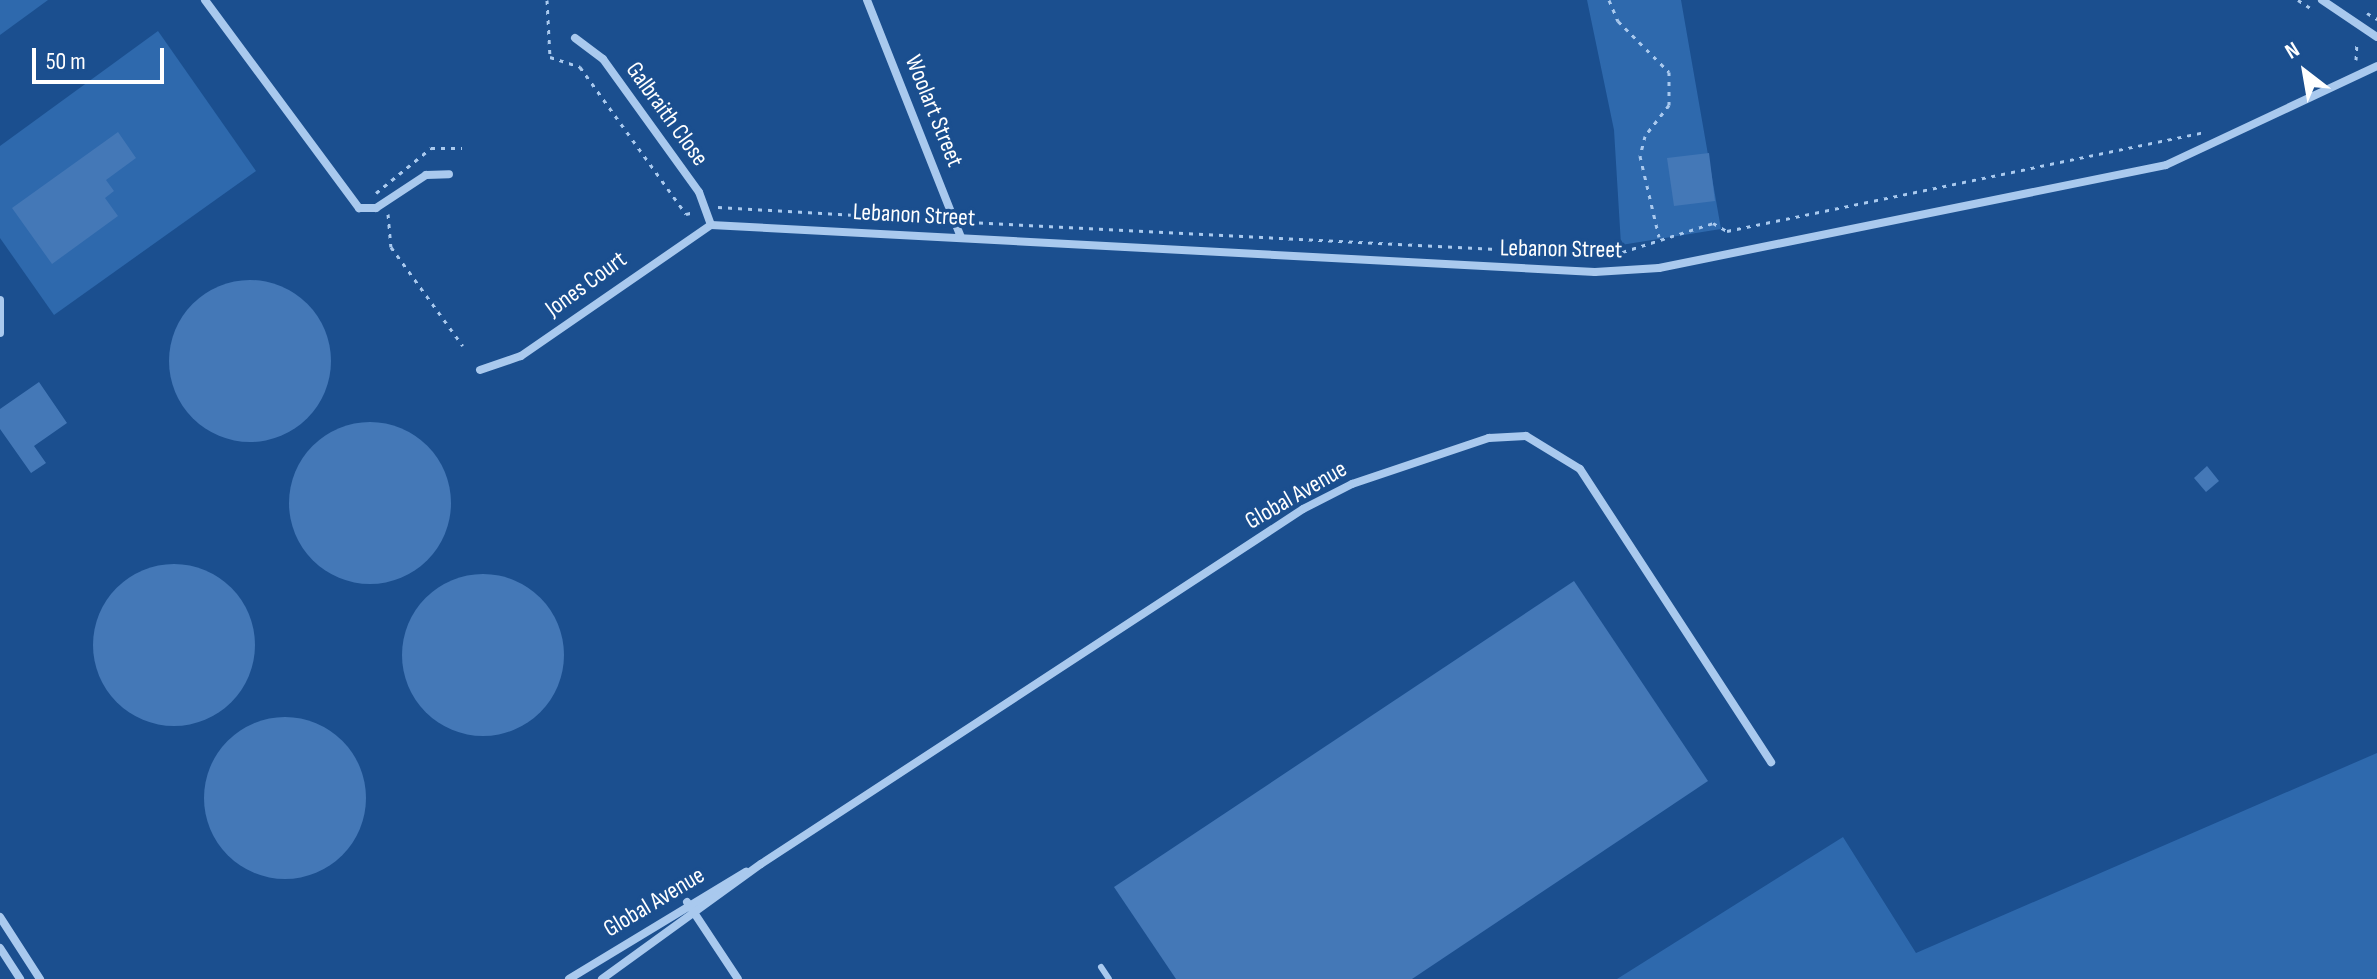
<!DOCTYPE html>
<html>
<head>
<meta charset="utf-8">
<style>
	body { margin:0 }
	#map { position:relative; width:2377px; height:979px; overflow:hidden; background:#1b4f8f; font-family:"Sofia Sans Condensed",sans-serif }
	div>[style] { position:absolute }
	.green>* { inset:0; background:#2e69ad }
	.building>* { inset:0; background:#4478b7 }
	.round { border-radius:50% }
	.path>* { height:3px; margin-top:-1.5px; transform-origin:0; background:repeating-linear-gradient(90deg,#a9c9ee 0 4px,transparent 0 10px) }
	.service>* { height:6px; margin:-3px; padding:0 3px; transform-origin:3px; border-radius:3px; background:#a9c9ee }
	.minor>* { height:8px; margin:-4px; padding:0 4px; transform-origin:4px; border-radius:4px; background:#a9c9ee }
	span { translate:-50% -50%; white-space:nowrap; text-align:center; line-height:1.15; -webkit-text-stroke:7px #1b4f8f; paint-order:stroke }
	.street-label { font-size:24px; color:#fff }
	.north { position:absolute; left:2265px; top:32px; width:80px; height:80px; -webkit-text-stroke:6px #1b4f8f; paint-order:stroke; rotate:329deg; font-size:22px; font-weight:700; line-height:32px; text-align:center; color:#fff }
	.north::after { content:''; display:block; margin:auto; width:28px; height:36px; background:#fff; clip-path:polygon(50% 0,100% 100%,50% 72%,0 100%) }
	.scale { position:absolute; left:32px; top:48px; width:132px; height:36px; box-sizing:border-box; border:4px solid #fff; border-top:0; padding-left:10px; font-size:24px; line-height:28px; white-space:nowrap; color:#fff; -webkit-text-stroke:6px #1b4f8f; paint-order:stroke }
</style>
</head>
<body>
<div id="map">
	<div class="green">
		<i style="clip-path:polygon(0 0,48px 0,0 35px)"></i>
		<i style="clip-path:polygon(1587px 0,1681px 0,1721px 229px,1621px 245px,1614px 130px)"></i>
		<i style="clip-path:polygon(158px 31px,256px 171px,54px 315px,0 238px,0 146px)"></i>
		<i style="clip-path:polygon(2377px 753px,2377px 979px,1617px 979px,1843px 837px,1916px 953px)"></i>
	</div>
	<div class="building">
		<i style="clip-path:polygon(118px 132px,136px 158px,106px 180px,114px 191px,105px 198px,118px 216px,52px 264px,12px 208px)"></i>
		<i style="clip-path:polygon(1709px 153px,1715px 201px,1674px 206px,1667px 158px)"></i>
		<i class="round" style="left:169px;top:280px;width:162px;height:162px"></i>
		<i style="clip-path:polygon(39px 382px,67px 423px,34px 446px,46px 463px,31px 473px,0 429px,0 409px)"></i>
		<i class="round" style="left:289px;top:422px;width:162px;height:162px"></i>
		<i style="clip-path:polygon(2207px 466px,2219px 481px,2206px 492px,2194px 478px)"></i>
		<i class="round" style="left:93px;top:564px;width:162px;height:162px"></i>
		<i class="round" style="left:402px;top:574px;width:162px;height:162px"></i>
		<i style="clip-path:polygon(1574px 581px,1708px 781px,1412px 979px,1176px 979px,1114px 887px)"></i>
		<i class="round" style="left:204px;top:717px;width:162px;height:162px"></i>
	</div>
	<div class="path">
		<i style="left:547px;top:0;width:57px;rotate:87deg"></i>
		<i style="left:550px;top:57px;width:32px;rotate:18deg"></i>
		<i style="left:580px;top:67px;width:181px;rotate:54.2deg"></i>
		<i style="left:686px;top:214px;width:9px;rotate:-13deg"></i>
		<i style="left:1609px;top:0;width:23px;rotate:67deg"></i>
		<i style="left:1618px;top:21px;width:72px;rotate:45deg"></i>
		<i style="left:1669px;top:72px;width:33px;rotate:90deg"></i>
		<i style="left:1669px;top:105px;width:39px;rotate:128deg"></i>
		<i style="left:1645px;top:136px;width:21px;rotate:104deg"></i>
		<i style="left:1640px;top:156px;width:83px;rotate:76.8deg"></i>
		<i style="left:2298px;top:0;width:17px;rotate:33deg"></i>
		<i style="left:2367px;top:13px;width:12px;rotate:31deg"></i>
		<i style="left:2356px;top:60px;width:19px;rotate:-87deg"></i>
		<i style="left:376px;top:193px;width:71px;rotate:-39.3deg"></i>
		<i style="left:431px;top:148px;width:31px"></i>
		<i style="left:718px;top:207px;width:224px;rotate:3.3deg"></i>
		<i style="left:388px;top:214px;width:33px;rotate:85deg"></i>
		<i style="left:391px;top:247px;width:122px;rotate:54deg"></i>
		<i style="left:969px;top:222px;width:645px;rotate:2.93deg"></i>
		<i style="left:1613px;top:255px;width:105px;rotate:-17.7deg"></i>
		<i style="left:1713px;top:223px;width:16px;rotate:30deg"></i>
		<i style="left:1727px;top:231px;width:485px;rotate:-11.7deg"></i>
	</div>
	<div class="service">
		<i style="left:1101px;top:967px;width:14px;rotate:56deg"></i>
	</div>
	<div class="minor">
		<i style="left:205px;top:0;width:259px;rotate:53.5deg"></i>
		<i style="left:359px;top:208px;width:17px"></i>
		<i style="left:376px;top:208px;width:60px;rotate:-33.4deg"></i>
		<i style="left:426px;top:175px;width:23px;rotate:-2deg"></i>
		<i style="left:867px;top:0;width:255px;rotate:68.4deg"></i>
		<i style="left:2322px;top:0;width:66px;rotate:33.9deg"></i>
		<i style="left:575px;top:38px;width:35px;rotate:37deg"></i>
		<i style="left:603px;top:59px;width:164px;rotate:54.2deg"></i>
		<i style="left:699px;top:192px;width:35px;rotate:70deg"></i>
		<i style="left:0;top:300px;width:33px;rotate:90deg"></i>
		<i style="left:480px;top:370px;width:43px;rotate:-18.9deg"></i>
		<i style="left:521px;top:356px;width:231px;rotate:-34.6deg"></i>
		<i style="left:711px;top:225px;width:885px;rotate:3.04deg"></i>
		<i style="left:1595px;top:272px;width:64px;rotate:-3.6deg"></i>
		<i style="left:1659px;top:268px;width:517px;rotate:-11.48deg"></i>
		<i style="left:2166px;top:165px;width:233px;rotate:-25.1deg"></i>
		<i style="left:687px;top:902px;width:92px;rotate:56.5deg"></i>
		<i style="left:0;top:917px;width:74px;rotate:57.2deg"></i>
		<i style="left:0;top:948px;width:37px;rotate:57deg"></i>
		<i style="left:569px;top:979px;width:207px;rotate:-31.2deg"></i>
		<i style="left:602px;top:979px;width:196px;rotate:-35.9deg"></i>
		<i style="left:761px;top:864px;width:648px;rotate:-33.22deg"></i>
		<i style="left:1303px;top:509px;width:55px;rotate:-27deg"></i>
		<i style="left:1352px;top:484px;width:145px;rotate:-18.6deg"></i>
		<i style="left:1489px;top:438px;width:37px;rotate:-3deg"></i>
		<i style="left:1526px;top:436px;width:63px;rotate:31.4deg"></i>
		<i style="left:1580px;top:469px;width:350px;rotate:56.9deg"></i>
	</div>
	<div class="street-label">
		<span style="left:934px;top:111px;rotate:68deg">Woolart Street</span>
		<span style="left:667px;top:114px;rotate:54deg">Galbraith Close</span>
		<span style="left:914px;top:215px;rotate:3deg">Lebanon Street</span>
		<span style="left:1561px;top:249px;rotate:1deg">Lebanon Street</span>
		<span style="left:586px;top:284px;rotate:-36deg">Jones Court</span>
		<span style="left:1296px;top:495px;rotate:-30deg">Global Avenue</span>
		<span style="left:654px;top:902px;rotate:-31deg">Global Avenue</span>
	</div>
	<div class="north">N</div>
	<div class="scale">50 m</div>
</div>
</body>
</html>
